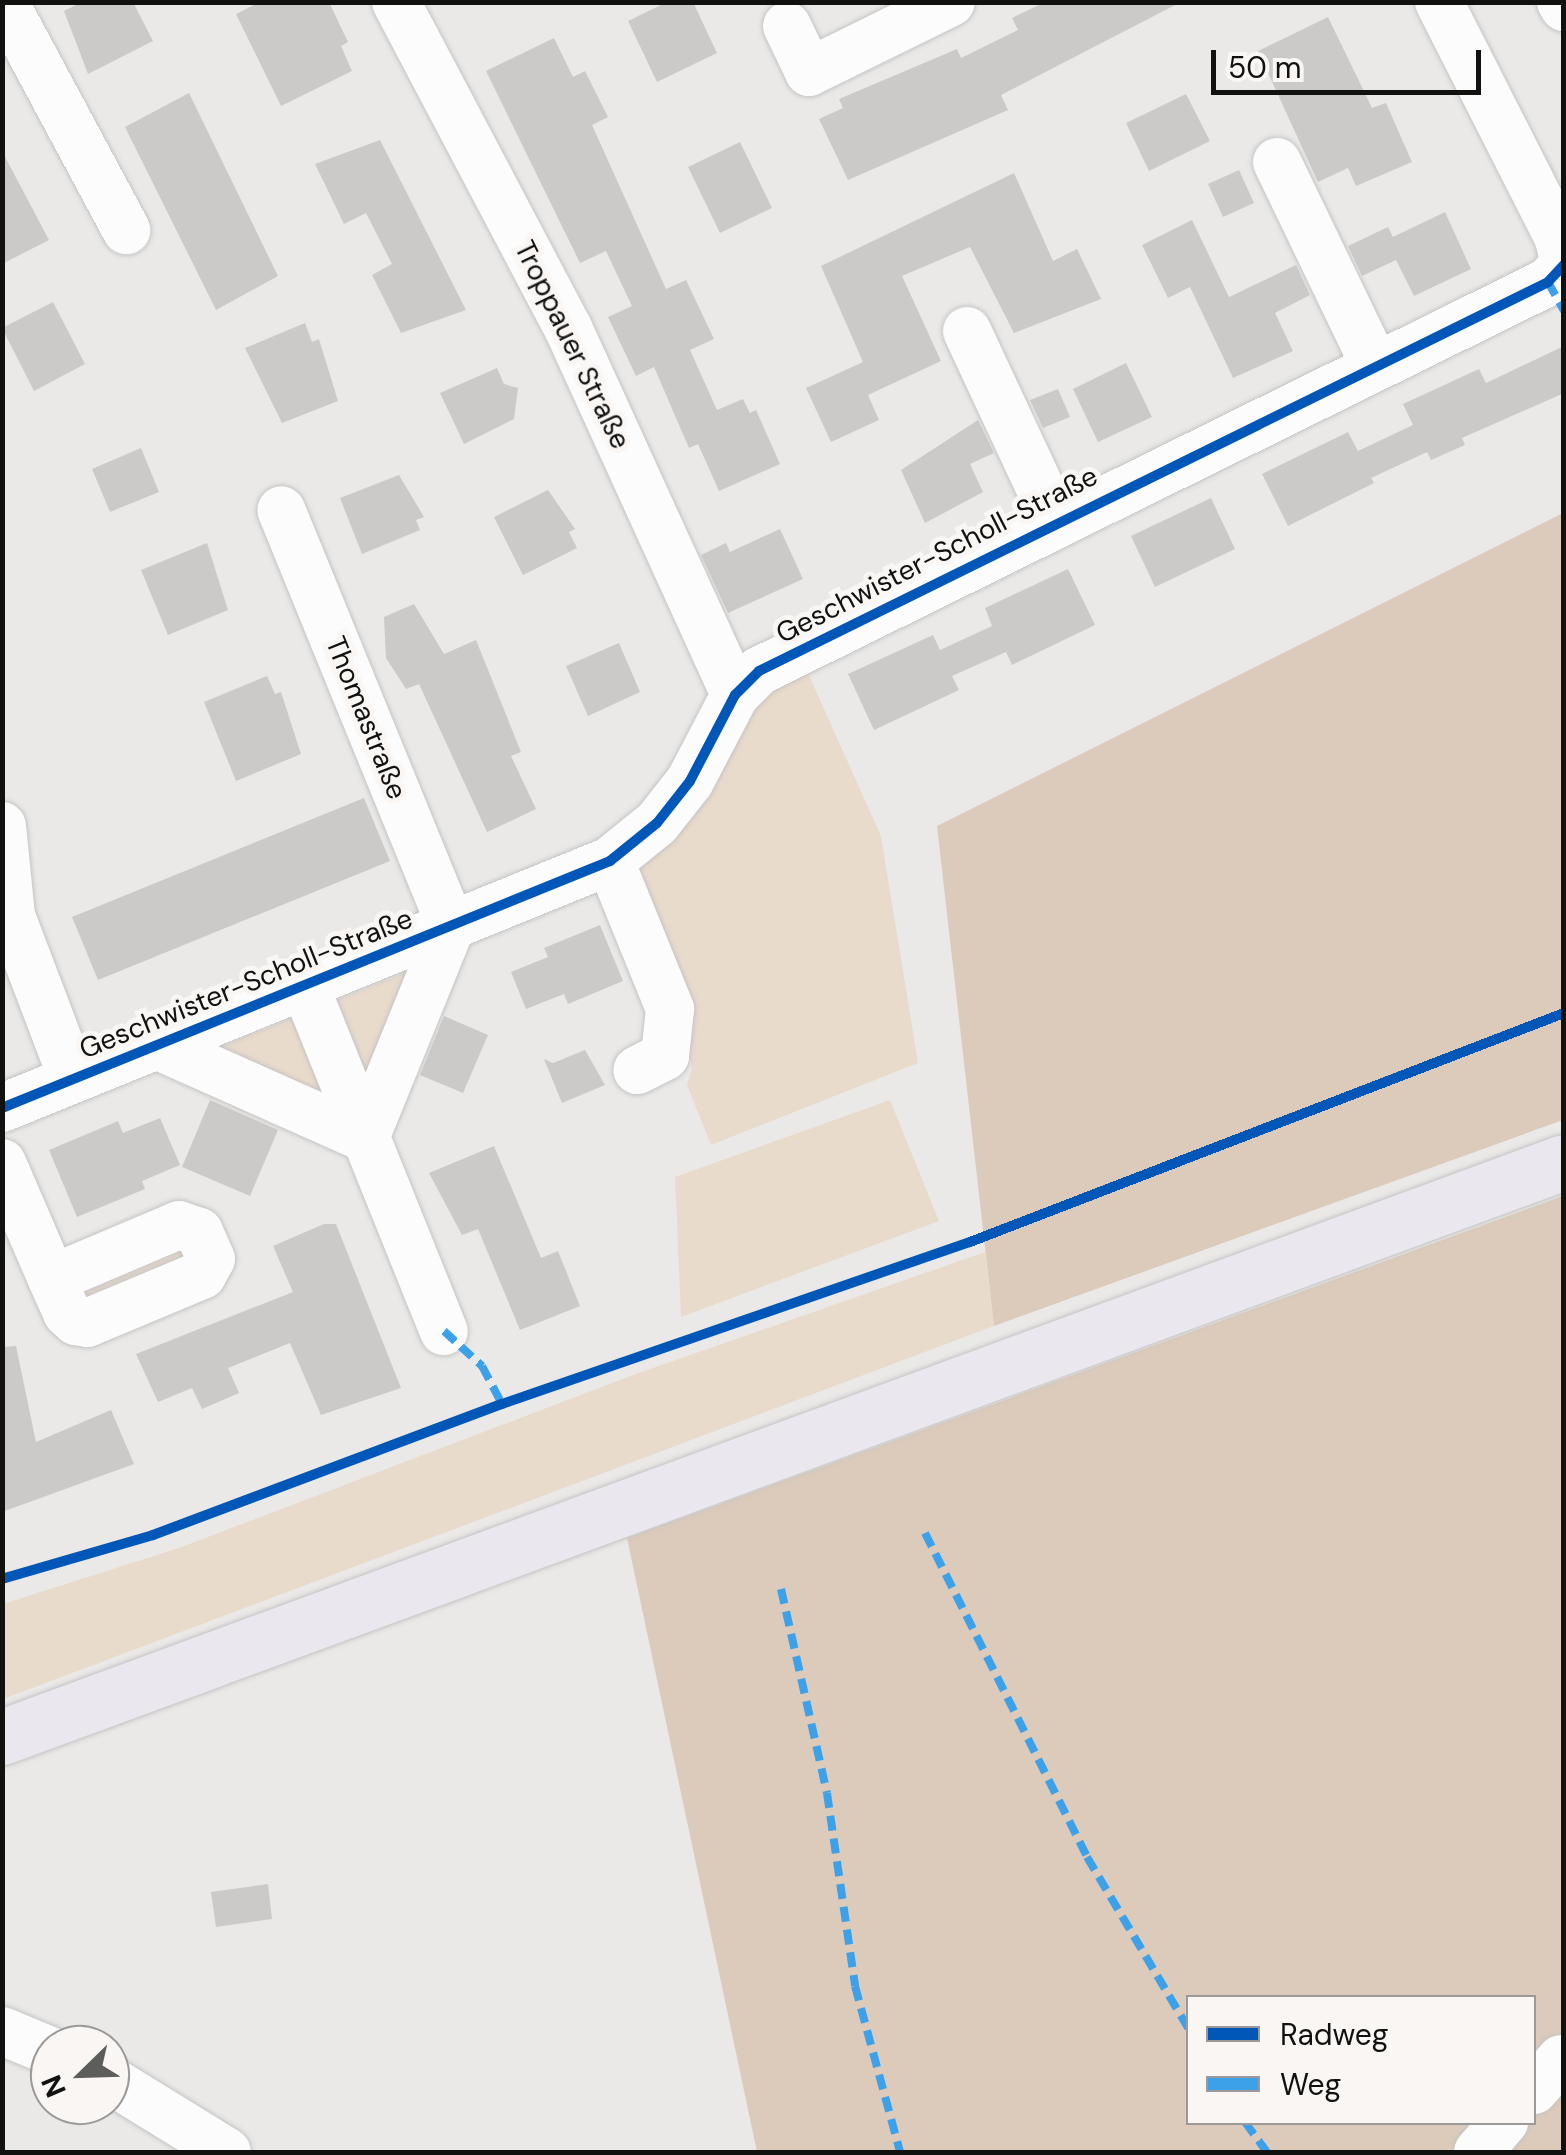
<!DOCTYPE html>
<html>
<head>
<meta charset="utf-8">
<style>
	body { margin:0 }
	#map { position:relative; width:1566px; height:2155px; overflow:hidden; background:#eae9e8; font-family:"DM Sans",sans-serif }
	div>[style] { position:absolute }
	.green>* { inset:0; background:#e9dbcb }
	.forest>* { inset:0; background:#dccbba }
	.building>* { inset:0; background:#cbcac9 }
	.roads { filter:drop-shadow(0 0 2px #c5c4c3) drop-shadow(0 0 2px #c5c4c3) }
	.minor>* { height:48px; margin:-24px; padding:0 24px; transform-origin:24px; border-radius:24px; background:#fcfcfc }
	.major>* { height:55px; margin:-27.5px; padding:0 27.5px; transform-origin:27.5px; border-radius:27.5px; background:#eae7ef }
	.quiet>* { height:8px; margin-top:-4px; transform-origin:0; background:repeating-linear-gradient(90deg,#3da1ea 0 15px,transparent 0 23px) }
	.cycleway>* { height:10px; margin:-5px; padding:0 5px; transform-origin:5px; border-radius:5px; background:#0057b8 }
	span { translate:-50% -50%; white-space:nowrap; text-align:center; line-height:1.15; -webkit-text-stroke:10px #f9f6f4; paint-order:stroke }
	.street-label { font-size:28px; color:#111110 }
	.frame { position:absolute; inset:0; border:5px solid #111110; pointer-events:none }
	.legend { position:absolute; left:1186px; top:1995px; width:350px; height:130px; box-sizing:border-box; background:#f9f6f4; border:2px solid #9c9a99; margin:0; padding:12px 18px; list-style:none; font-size:30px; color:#111110 }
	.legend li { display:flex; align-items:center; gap:20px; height:50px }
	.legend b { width:50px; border:2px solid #9c9a99 }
	.north { position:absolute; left:30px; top:2025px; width:100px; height:100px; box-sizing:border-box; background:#f9f6f4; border:2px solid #9c9a99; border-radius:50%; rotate:247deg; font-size:28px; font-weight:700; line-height:40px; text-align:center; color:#111110 }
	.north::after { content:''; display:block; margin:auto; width:35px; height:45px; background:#5d5d5c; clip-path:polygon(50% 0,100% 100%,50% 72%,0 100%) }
	.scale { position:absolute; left:1211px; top:50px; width:270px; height:45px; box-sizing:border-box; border:5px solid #111110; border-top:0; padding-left:12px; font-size:30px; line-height:35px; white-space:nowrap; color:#111110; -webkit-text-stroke:8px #f9f6f4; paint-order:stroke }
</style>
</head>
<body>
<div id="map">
	<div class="green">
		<i style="clip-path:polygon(806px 669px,881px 836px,918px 1063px,711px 1145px,687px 1085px,692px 1068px,687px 1034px,625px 870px,749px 706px)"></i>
		<i style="clip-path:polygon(407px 972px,361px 1082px,330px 1003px)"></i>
		<i style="clip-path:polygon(292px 1018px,324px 1096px,211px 1051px)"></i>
		<i style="clip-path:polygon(890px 1100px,939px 1221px,681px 1317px,675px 1177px)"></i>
		<i style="clip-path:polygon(180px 1241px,195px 1255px,90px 1308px,79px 1282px)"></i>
		<i style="clip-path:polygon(985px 1252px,994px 1326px,3px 1699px,3px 1604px,179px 1548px,633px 1375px)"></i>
	</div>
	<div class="forest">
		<i style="clip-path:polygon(1563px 513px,1563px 1120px,994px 1326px,937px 826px)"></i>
		<i style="clip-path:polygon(evenodd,1563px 1196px,1563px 2152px,757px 2152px,627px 1538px,1563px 1196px,1188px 1998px,1534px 1998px,1534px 2122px,1188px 2122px,1188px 1998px)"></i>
	</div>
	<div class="building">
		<i style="clip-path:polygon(82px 2px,133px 2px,153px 41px,88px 74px,64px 11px)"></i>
		<i style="clip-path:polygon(260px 2px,329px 2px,348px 42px,341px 46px,352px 71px,281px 106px,236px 14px)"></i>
		<i style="clip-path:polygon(667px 2px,693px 2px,717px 53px,657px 82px,628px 21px)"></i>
		<i style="clip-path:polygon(1045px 2px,1181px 2px,1001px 95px,1008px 110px,848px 180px,819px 119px,843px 108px,839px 99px,957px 49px,961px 58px,1018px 30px,1012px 18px)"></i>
		<i style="clip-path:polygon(1328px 17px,1372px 108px,1386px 103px,1412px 162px,1356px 186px,1348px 168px,1318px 182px,1258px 51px)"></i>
		<i style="clip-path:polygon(554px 38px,573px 77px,585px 71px,608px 117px,592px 125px,666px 289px,686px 280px,714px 339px,690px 350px,717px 410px,743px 399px,750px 413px,756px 410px,780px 464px,719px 491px,698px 444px,689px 448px,654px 367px,636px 376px,608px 317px,632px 306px,606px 251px,580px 263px,486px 71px)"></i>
		<i style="clip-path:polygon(189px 93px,278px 276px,216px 310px,125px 127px)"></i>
		<i style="clip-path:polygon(1186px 94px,1210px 141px,1149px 171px,1126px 123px)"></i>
		<i style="clip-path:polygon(380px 140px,466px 310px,401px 333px,372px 275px,392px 264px,366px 213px,344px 224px,315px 164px)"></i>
		<i style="clip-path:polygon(740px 142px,772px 208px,720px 233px,688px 167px)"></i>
		<i style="clip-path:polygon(2px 151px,49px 240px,2px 264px)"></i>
		<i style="clip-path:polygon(1239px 170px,1254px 203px,1223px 217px,1208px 184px)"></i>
		<i style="clip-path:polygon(1014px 173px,1053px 261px,1077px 249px,1101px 299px,1014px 333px,970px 247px,902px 276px,941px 361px,868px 395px,879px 420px,831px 442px,806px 388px,863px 362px,821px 266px)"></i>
		<i style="clip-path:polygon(1445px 212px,1471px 269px,1414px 296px,1396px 260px,1362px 276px,1348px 246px,1388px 227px,1393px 237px)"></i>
		<i style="clip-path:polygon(1192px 220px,1229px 297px,1296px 265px,1310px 295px,1275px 313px,1293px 351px,1233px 378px,1190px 287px,1168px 298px,1142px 245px)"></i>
		<i style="clip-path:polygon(53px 302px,85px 364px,34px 391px,2px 328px)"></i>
		<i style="clip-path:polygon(305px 323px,312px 342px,319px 339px,338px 401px,282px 423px,245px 348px)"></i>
		<i style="clip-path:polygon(1564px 346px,1564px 393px,1462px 438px,1465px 445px,1431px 460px,1427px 452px,1371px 478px,1374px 483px,1288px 526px,1262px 474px,1348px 432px,1358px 451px,1413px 425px,1403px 404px,1479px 369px,1486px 383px)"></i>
		<i style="clip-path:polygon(1126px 363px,1152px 417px,1098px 442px,1073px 389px)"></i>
		<i style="clip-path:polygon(497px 368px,504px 384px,518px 388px,514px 419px,464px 444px,440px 393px)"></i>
		<i style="clip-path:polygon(1058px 389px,1070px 417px,1043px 428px,1030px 400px)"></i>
		<i style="clip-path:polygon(978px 420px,994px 453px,970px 464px,983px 492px,925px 523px,901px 470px)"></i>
		<i style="clip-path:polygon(141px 448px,159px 492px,110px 512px,92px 469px)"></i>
		<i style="clip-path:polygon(399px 475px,424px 517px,416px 520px,420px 530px,362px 554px,340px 498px)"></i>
		<i style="clip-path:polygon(548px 490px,575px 529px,569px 532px,577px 548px,523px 575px,494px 517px)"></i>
		<i style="clip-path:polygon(1211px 498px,1235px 549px,1155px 587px,1131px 536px)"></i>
		<i style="clip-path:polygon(780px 529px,803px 579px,728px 613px,701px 555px,726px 543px,730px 552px)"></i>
		<i style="clip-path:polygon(207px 543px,228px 610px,168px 635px,141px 570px)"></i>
		<i style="clip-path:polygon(1068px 569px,1095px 625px,1012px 665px,1006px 652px,952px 676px,959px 690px,874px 730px,848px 674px,933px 635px,940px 650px,992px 626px,985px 608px)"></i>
		<i style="clip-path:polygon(414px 604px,444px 654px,476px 640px,521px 752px,511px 756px,536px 809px,487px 832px,419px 684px,406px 689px,386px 658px,384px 617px)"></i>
		<i style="clip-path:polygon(619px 643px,640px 692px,588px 716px,566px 666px)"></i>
		<i style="clip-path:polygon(267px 676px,275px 694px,281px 692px,301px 754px,236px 781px,204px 702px)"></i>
		<i style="clip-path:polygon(364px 798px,390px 861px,98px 980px,72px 917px)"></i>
		<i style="clip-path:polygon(600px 925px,623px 981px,568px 1004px,564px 994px,526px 1009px,511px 972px,548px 957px,544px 948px)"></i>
		<i style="clip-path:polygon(444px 1016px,488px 1035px,463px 1093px,420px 1075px)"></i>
		<i style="clip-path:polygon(585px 1050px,605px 1085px,562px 1103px,544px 1059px,553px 1063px)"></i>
		<i style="clip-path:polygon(210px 1100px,278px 1130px,250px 1196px,182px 1167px)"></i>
		<i style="clip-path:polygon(160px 1118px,180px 1165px,142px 1181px,145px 1189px,77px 1217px,49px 1150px,118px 1121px,123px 1133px)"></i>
		<i style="clip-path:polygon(494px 1146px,541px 1258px,558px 1251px,580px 1306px,520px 1330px,478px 1229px,462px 1235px,429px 1173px)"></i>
		<i style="clip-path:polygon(324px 1224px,336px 1224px,401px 1388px,321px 1415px,290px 1343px,228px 1368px,239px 1393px,202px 1409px,192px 1388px,158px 1402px,136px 1354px,293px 1292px,273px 1246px)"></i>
		<i style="clip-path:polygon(16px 1346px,36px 1442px,111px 1410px,134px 1464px,2px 1512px,2px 1347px)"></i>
		<i style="clip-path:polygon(268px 1884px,272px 1919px,216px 1927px,211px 1892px)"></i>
	</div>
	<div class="roads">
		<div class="minor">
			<i style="left:4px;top:2px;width:259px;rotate:61.8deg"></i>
			<i style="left:396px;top:2px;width:369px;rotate:62.2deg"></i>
			<i style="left:568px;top:328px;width:403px;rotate:65.5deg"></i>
			<i style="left:1439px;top:2px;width:266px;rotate:63.1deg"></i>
			<i style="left:1559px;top:239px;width:23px;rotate:77deg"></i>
			<i style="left:1561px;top:2px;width:6px;rotate:59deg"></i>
			<i style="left:787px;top:26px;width:51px;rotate:64.4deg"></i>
			<i style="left:809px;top:72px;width:158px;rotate:-26.2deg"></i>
			<i style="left:1277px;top:162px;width:224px;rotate:64.3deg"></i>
			<i style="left:967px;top:331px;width:208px;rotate:65deg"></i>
			<i style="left:2px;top:826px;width:90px;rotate:84.3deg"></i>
			<i style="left:11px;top:916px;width:172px;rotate:69.2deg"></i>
			<i style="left:610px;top:861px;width:160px;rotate:67.9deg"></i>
			<i style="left:670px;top:1009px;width:47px;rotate:96.1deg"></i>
			<i style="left:665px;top:1056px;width:31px;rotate:153deg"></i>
			<i style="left:305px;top:986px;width:372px;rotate:68.1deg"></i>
			<i style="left:161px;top:1047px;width:223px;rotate:24deg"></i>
			<i style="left:365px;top:1138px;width:229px;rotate:-67.9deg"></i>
			<i style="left:451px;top:926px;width:449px;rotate:-112.2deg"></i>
			<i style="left:2px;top:1108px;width:656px;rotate:-22.11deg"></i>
			<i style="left:610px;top:861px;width:60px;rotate:-39deg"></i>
			<i style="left:657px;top:823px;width:53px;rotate:-51.8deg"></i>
			<i style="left:690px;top:781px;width:97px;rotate:-62.4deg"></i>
			<i style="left:735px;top:695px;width:34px;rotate:-45deg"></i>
			<i style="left:759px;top:671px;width:880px;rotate:-26.24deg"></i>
			<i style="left:1548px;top:282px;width:23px;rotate:-47deg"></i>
			<i style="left:2px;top:1163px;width:126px;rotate:66.7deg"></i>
			<i style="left:52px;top:1279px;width:37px;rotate:66deg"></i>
			<i style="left:67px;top:1313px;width:12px;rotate:42deg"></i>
			<i style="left:76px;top:1321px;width:11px;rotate:10deg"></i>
			<i style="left:87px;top:1323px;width:125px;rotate:-22.7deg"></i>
			<i style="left:202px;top:1275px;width:18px;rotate:-61deg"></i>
			<i style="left:211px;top:1259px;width:30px;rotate:-114deg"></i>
			<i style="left:199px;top:1232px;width:21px;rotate:-161deg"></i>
			<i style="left:179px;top:1225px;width:138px;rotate:157deg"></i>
			<i style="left:2px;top:2031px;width:52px;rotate:22.6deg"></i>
			<i style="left:110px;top:2080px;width:137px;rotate:31.6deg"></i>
			<i style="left:1534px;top:2090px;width:41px;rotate:-48.9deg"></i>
			<i style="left:1478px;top:2152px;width:40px;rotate:-49deg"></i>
		</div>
		<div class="major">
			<i style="left:2px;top:1737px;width:1664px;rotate:-20.21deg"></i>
		</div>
	</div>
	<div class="quiet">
		<i style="left:1548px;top:282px;width:33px;rotate:61deg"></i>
		<i style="left:444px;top:1331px;width:52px;rotate:42.6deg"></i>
		<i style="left:482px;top:1366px;width:43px;rotate:62.2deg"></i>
		<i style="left:925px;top:1533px;width:362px;rotate:63.4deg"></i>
		<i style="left:1087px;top:1857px;width:199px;rotate:59.4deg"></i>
		<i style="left:781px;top:1589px;width:209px;rotate:77.3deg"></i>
		<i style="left:827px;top:1793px;width:195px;rotate:81.7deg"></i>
		<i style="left:855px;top:1986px;width:172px;rotate:74.8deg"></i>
		<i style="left:1245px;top:2122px;width:37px;rotate:54deg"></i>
	</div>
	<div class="cycleway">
		<i style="left:2px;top:1108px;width:656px;rotate:-22.11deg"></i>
		<i style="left:610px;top:861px;width:60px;rotate:-39deg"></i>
		<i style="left:657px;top:823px;width:53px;rotate:-51.8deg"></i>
		<i style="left:690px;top:781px;width:97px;rotate:-62.4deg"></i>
		<i style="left:735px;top:695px;width:34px;rotate:-45deg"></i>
		<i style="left:759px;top:671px;width:880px;rotate:-26.24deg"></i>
		<i style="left:1548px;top:282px;width:23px;rotate:-47deg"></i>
		<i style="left:2px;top:1579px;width:157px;rotate:-16.2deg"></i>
		<i style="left:153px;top:1535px;width:373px;rotate:-20.6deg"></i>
		<i style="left:502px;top:1404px;width:495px;rotate:-19.1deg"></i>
		<i style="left:970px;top:1242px;width:637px;rotate:-21.08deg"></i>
	</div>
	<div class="street-label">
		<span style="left:572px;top:345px;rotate:64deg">Troppauer Straße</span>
		<span style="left:937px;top:555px;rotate:-27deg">Geschwister-Scholl-Straße</span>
		<span style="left:366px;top:718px;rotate:68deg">Thomastraße</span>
		<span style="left:246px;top:984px;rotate:-22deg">Geschwister-Scholl-Straße</span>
	</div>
	<div class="frame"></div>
	<ul class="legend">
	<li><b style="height:12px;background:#0057b8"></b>Radweg</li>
	<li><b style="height:12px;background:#3da1ea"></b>Weg</li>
	</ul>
	<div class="north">N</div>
	<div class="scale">50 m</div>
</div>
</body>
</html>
